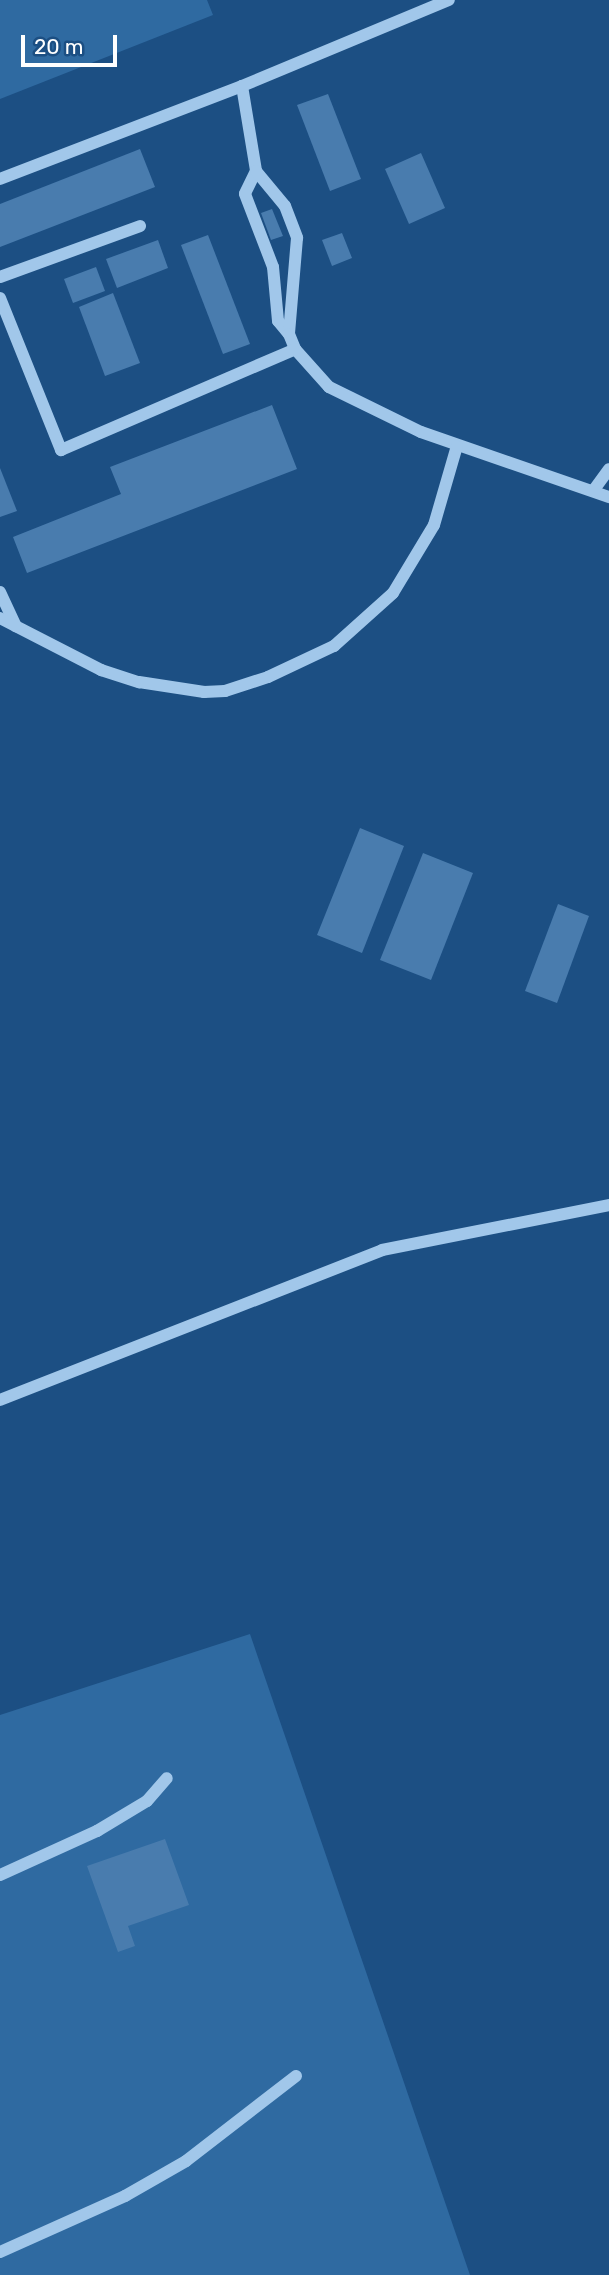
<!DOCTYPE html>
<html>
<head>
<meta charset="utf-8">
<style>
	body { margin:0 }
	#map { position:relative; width:609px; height:2275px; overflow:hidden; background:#1c4f83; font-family:Rubik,sans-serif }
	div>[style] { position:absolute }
	.green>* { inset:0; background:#2f6aa1 }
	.building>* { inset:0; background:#497cae }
	.minor>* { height:12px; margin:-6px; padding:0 6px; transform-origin:6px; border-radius:6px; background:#a1c7ea }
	span { translate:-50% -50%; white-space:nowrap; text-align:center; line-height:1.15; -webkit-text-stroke:5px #1c4f83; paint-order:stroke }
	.scale { position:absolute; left:21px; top:35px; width:96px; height:32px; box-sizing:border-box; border:4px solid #fff; border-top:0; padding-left:9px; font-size:21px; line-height:24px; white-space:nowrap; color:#fff; -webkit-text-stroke:5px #1c4f83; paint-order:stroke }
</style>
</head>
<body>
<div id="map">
	<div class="green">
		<i style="clip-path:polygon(0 0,207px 0,213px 15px,0 99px)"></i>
		<i style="clip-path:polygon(250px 1634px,470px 2275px,0 2275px,0 1715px)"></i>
	</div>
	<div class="building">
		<i style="clip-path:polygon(328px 94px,361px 179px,330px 191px,297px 105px)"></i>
		<i style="clip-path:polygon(140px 149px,155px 187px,0 247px,0 204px)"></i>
		<i style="clip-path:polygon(421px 153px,445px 208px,409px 224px,385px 169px)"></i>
		<i style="clip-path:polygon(272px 209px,283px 236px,271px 240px,261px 213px)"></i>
		<i style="clip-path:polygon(342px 233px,352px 258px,332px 266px,322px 240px)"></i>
		<i style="clip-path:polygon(208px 235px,250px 344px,223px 354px,181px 245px)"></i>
		<i style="clip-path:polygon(158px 240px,168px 268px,117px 288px,106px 259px)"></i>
		<i style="clip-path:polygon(96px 267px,105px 291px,73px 303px,64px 279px)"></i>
		<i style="clip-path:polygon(113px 293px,140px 363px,105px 376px,79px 307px)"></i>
		<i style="clip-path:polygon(272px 405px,297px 469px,27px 573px,13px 537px,121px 494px,110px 467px)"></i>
		<i style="clip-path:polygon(0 468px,17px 511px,0 517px)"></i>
		<i style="clip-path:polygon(360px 828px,404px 846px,362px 953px,317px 935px)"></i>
		<i style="clip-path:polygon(423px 853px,473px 873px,431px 980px,380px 960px)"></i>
		<i style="clip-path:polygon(558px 904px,589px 916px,557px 1003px,525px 991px)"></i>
		<i style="clip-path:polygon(165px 1839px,189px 1905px,128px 1926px,135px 1946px,118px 1952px,87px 1866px)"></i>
	</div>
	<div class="minor">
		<i style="left:242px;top:86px;width:86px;rotate:80.6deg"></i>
		<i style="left:256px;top:171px;width:25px;rotate:116deg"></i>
		<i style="left:245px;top:194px;width:78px;rotate:69deg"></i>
		<i style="left:273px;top:267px;width:54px;rotate:84.7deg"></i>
		<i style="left:278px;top:321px;width:17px;rotate:50deg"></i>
		<i style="left:256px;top:171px;width:45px;rotate:50.4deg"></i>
		<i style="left:285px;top:206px;width:34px;rotate:69deg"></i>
		<i style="left:297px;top:238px;width:96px;rotate:94.8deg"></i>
		<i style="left:289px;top:334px;width:16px;rotate:68deg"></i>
		<i style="left:295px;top:349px;width:51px;rotate:48.2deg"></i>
		<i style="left:329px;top:387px;width:102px;rotate:26.1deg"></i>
		<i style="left:421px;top:432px;width:199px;rotate:19.1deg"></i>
		<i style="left:0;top:179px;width:259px;rotate:-21deg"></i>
		<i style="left:242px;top:86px;width:224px;rotate:-22.6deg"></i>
		<i style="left:0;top:277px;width:149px;rotate:-20deg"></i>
		<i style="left:0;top:298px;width:164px;rotate:68.1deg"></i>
		<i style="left:61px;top:450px;width:255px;rotate:-23.3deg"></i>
		<i style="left:593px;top:491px;width:27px;rotate:-54deg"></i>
		<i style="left:0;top:592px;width:38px;rotate:65deg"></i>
		<i style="left:0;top:618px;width:114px;rotate:27.2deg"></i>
		<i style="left:101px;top:670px;width:40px;rotate:18deg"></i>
		<i style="left:139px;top:682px;width:66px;rotate:8.7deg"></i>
		<i style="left:204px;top:692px;width:21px;rotate:-3deg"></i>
		<i style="left:225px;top:691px;width:45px;rotate:-18deg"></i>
		<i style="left:268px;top:677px;width:73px;rotate:-25.2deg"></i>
		<i style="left:334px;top:646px;width:79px;rotate:-41.9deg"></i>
		<i style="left:393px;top:593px;width:79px;rotate:-58.9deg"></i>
		<i style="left:434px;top:525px;width:82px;rotate:-73.8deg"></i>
		<i style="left:0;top:1400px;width:410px;rotate:-21.4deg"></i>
		<i style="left:382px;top:1250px;width:231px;rotate:-11.2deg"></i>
		<i style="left:0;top:1875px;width:107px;rotate:-24.4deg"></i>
		<i style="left:97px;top:1831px;width:58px;rotate:-31deg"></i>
		<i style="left:147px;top:1801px;width:30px;rotate:-49deg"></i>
		<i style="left:0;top:2252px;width:137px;rotate:-24.1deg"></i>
		<i style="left:125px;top:2196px;width:70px;rotate:-29.8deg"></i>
		<i style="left:186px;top:2161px;width:139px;rotate:-37.7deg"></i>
	</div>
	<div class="scale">20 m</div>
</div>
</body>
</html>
